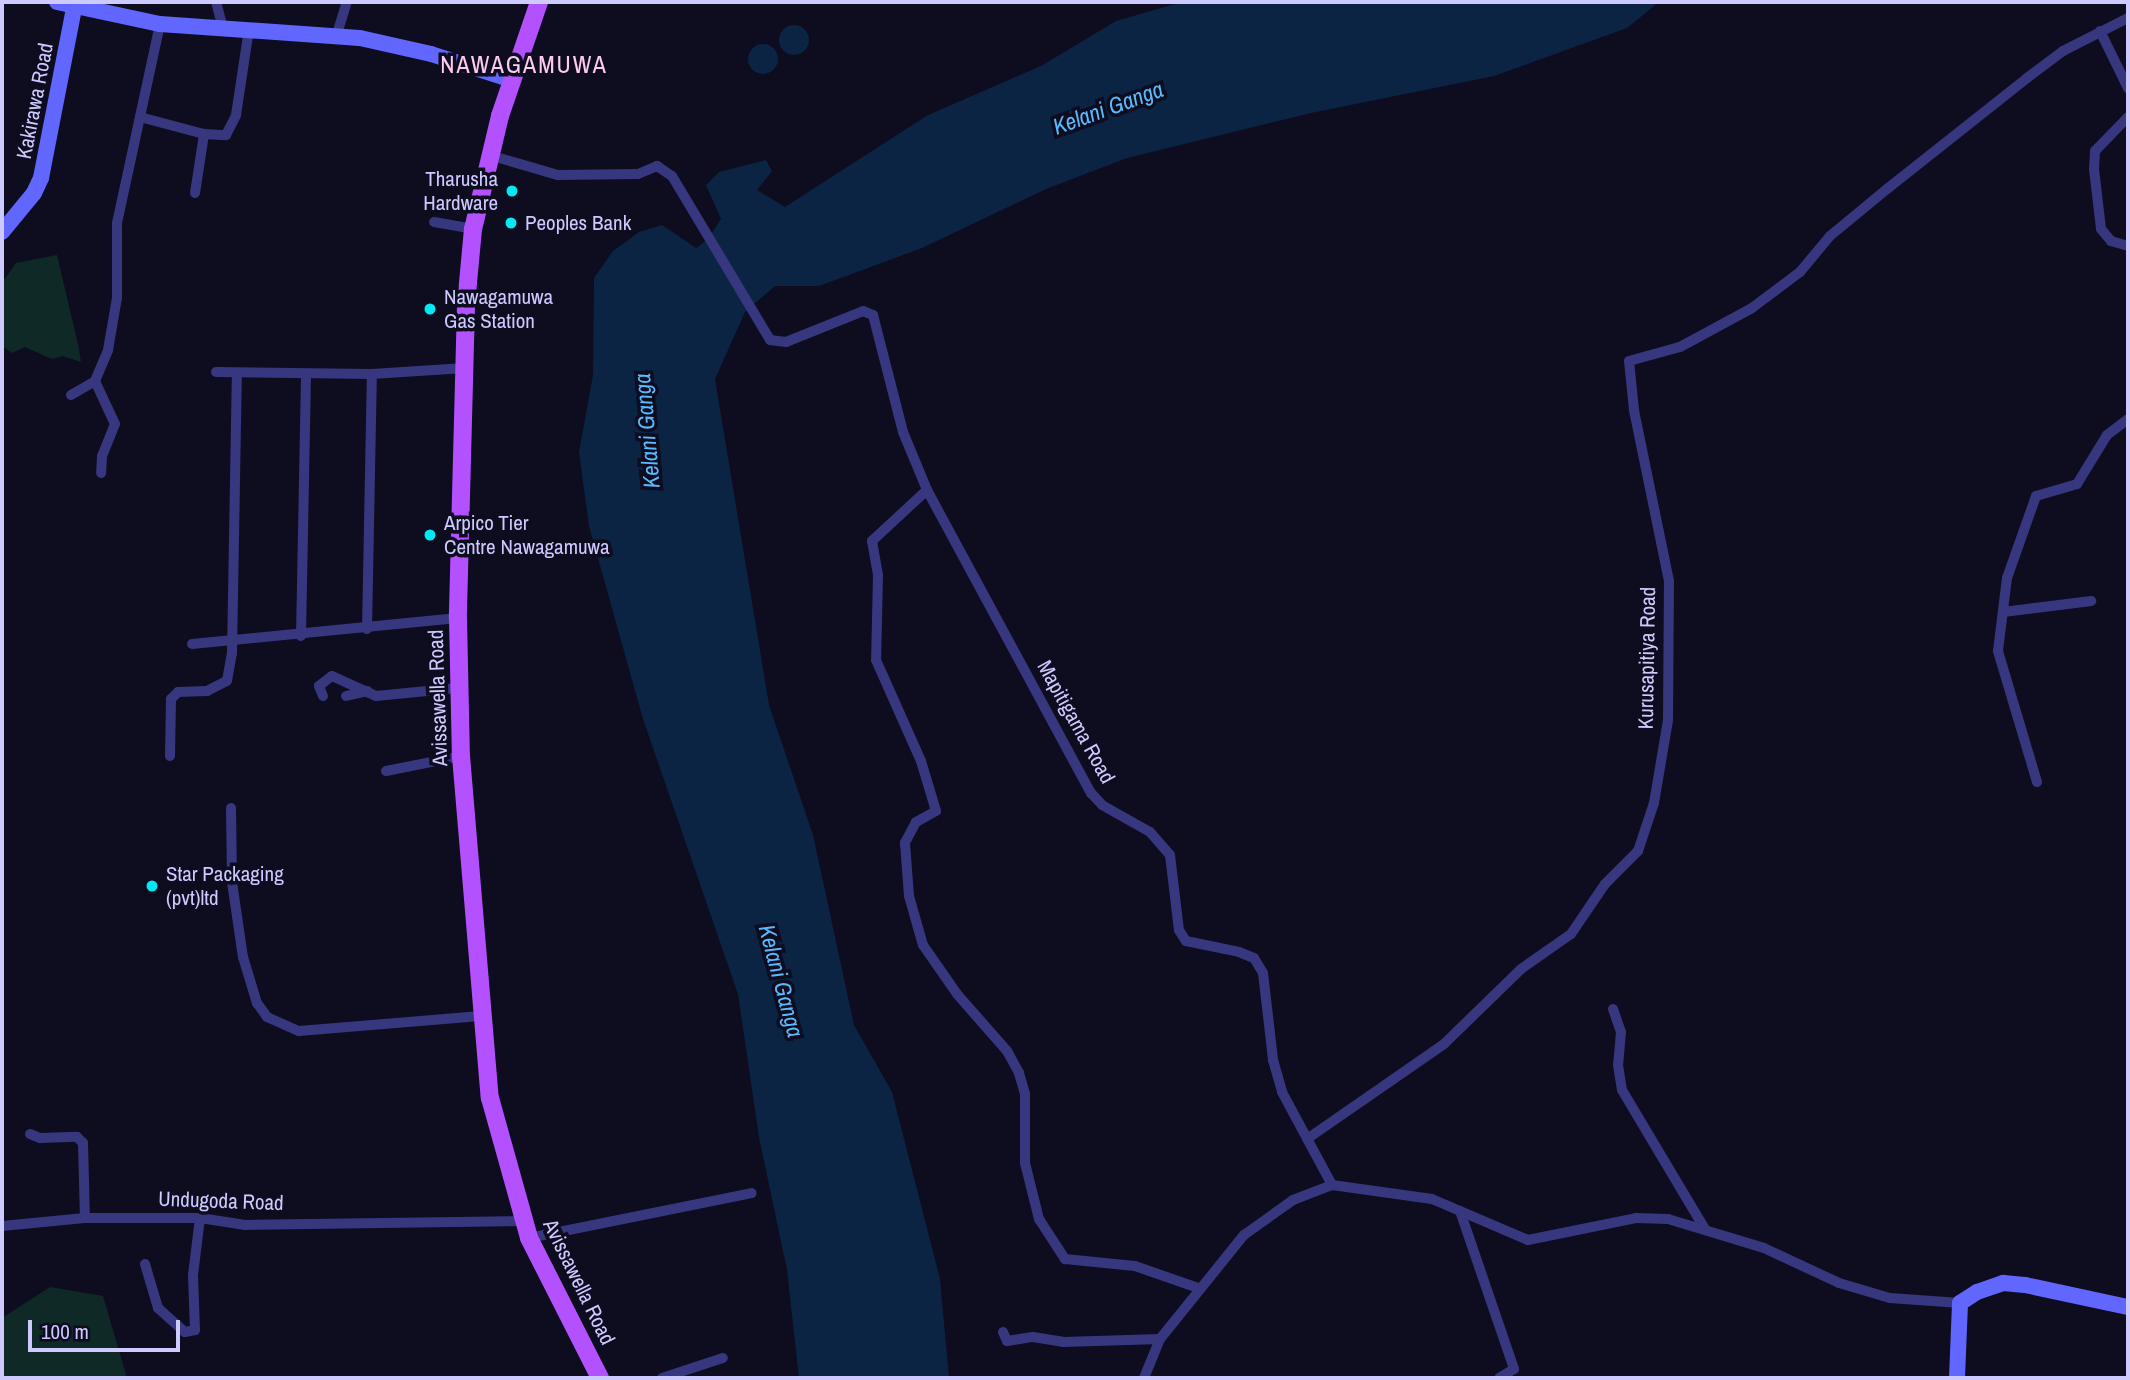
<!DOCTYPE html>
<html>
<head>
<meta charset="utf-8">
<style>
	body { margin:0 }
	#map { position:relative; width:2130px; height:1380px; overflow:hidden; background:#0e0c1f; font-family:"Archivo Narrow",sans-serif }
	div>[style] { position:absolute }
	.green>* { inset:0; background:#0f2927 }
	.water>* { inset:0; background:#0b2444 }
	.round { border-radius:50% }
	.street>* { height:10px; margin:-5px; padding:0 5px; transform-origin:5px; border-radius:5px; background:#36377f }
	.secondary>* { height:16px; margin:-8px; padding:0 8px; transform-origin:8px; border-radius:8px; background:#6166ff }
	.primary>* { height:18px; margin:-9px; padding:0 9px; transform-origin:9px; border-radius:9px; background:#b451ff }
	.dots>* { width:19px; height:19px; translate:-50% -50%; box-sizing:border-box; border:4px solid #0e0c1f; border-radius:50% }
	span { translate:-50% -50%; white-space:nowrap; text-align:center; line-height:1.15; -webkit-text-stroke:7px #0e0c1f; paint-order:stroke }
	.street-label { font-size:21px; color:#cdcaff }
	.poi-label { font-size:21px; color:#cdcaff }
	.right { translate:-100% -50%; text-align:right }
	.left { translate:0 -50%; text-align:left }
	.water-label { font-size:23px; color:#58bbff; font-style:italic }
	.quarter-label { font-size:24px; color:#ffccef; letter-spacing:2px }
	.frame { position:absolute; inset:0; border:4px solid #cdcaff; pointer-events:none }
	.scale { position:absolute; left:28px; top:1320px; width:152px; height:32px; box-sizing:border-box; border:4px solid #cdcaff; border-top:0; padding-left:9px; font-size:21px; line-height:24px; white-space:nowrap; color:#cdcaff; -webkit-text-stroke:5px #0e0c1f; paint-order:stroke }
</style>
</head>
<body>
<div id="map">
	<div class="green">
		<i style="clip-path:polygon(57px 255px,78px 344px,81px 362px,63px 356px,52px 359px,25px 347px,12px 353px,2px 346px,2px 283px,16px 263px)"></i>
		<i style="clip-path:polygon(50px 1287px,103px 1296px,127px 1378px,2px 1378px,2px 1318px)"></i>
	</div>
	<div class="water">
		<i style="clip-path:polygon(1182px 2px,1659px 2px,1627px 28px,1494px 76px,1311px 113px,1127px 158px,1046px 189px,922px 248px,819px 286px,775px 286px,745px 312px,715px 379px,769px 705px,813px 835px,854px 1025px,892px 1092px,940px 1279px,949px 1378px,799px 1378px,787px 1270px,759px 1137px,738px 994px,643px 719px,589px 526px,579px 452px,593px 375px,594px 278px,613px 251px,639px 232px,662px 225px,696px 248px,708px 239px,721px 219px,706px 185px,719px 172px,766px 160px,772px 171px,757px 190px,785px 207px,928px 115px,1041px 66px,1116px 21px)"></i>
		<i class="round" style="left:779px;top:25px;width:30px;height:30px"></i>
		<i class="round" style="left:748px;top:44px;width:30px;height:30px"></i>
	</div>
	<div class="street">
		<i style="left:216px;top:2px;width:27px;rotate:75deg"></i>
		<i style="left:2100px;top:31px;width:64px;rotate:63.8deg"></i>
		<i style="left:337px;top:34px;width:34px;rotate:-73deg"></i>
		<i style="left:140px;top:117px;width:66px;rotate:14.9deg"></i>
		<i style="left:204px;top:134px;width:22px;rotate:3deg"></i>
		<i style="left:226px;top:135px;width:22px;rotate:-63deg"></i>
		<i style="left:236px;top:115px;width:87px;rotate:-81.4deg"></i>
		<i style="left:2128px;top:117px;width:47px;rotate:134.1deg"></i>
		<i style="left:2095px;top:151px;width:18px;rotate:93deg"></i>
		<i style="left:2094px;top:169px;width:60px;rotate:83.3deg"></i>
		<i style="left:2101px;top:229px;width:16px;rotate:50deg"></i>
		<i style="left:2111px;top:241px;width:18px;rotate:16deg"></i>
		<i style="left:489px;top:155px;width:72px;rotate:16.2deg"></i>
		<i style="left:558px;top:175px;width:80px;rotate:-0.7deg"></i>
		<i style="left:638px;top:174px;width:21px;rotate:-23deg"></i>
		<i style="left:657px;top:166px;width:18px;rotate:34deg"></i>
		<i style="left:672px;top:176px;width:191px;rotate:59.1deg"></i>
		<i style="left:770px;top:340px;width:16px;rotate:7deg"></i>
		<i style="left:786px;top:342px;width:83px;rotate:-21.9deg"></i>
		<i style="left:863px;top:311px;width:11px;rotate:22deg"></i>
		<i style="left:873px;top:315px;width:121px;rotate:75.6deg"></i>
		<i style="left:903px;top:432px;width:63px;rotate:67.5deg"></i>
		<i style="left:927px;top:490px;width:345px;rotate:61.6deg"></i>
		<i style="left:1091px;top:793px;width:16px;rotate:47deg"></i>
		<i style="left:1102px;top:805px;width:55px;rotate:29.4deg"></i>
		<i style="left:1150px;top:832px;width:30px;rotate:49deg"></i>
		<i style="left:1170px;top:855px;width:76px;rotate:83.2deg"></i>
		<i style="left:1179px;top:930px;width:13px;rotate:58deg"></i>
		<i style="left:1186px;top:941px;width:54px;rotate:11.7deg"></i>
		<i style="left:1239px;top:952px;width:16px;rotate:22deg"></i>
		<i style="left:1254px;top:958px;width:17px;rotate:59deg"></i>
		<i style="left:1263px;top:973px;width:88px;rotate:83.4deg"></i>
		<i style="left:1273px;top:1060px;width:33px;rotate:74deg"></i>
		<i style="left:1282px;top:1092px;width:106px;rotate:61.7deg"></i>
		<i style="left:195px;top:193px;width:60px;rotate:-81.3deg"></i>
		<i style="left:434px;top:222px;width:40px;rotate:10deg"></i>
		<i style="left:216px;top:372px;width:156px;rotate:0.7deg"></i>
		<i style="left:372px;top:374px;width:93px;rotate:-3.7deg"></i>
		<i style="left:95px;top:381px;width:47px;rotate:65.1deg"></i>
		<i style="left:115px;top:424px;width:35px;rotate:112deg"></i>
		<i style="left:102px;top:456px;width:17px;rotate:93deg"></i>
		<i style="left:71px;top:395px;width:28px;rotate:-30deg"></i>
		<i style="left:95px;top:381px;width:34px;rotate:-67deg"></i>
		<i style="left:108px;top:350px;width:53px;rotate:-80.2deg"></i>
		<i style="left:117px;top:298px;width:75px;rotate:-90deg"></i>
		<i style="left:117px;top:223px;width:204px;rotate:-77.8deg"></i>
		<i style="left:927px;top:490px;width:75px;rotate:137.2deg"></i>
		<i style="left:872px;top:541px;width:35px;rotate:80deg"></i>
		<i style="left:878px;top:575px;width:85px;rotate:91.3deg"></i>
		<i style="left:876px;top:660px;width:111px;rotate:66deg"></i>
		<i style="left:921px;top:761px;width:52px;rotate:73.3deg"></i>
		<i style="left:936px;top:811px;width:23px;rotate:151deg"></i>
		<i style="left:916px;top:822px;width:24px;rotate:118deg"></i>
		<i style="left:905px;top:843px;width:53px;rotate:85.7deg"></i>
		<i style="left:909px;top:896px;width:51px;rotate:74.1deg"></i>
		<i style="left:923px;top:945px;width:60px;rotate:55.2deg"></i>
		<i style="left:957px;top:994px;width:76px;rotate:48.7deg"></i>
		<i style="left:1007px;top:1051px;width:25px;rotate:61deg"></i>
		<i style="left:1019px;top:1073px;width:22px;rotate:74deg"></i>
		<i style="left:1025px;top:1094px;width:69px;rotate:90deg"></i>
		<i style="left:1025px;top:1163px;width:58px;rotate:76deg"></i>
		<i style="left:1039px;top:1219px;width:48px;rotate:57deg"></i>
		<i style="left:1065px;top:1259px;width:70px;rotate:5.7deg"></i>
		<i style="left:1135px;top:1266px;width:67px;rotate:19.2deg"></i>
		<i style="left:2003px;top:612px;width:89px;rotate:-7.1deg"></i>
		<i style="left:367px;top:629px;width:255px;rotate:-88.9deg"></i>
		<i style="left:301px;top:636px;width:262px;rotate:-88.9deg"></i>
		<i style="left:192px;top:644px;width:267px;rotate:-5.6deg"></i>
		<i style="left:323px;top:696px;width:11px;rotate:-112deg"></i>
		<i style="left:319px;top:686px;width:16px;rotate:-38deg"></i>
		<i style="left:332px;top:676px;width:48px;rotate:24.4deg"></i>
		<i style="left:376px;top:696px;width:82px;rotate:-5.6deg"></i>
		<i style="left:346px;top:696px;width:22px;rotate:-13deg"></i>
		<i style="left:170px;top:756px;width:57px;rotate:-89deg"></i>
		<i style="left:171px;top:699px;width:10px;rotate:-45deg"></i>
		<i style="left:178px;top:692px;width:29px;rotate:-2deg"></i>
		<i style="left:207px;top:691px;width:22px;rotate:-27deg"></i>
		<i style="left:227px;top:681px;width:28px;rotate:-80deg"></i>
		<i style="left:232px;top:653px;width:280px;rotate:-89deg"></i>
		<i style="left:386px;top:771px;width:76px;rotate:-11.3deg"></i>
		<i style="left:2037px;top:782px;width:137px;rotate:-106.6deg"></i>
		<i style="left:1998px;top:651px;width:74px;rotate:-83deg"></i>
		<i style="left:2007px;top:578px;width:87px;rotate:-70.5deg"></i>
		<i style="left:2036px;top:496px;width:43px;rotate:-16.3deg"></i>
		<i style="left:2077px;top:484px;width:57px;rotate:-58.5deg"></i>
		<i style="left:2107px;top:435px;width:26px;rotate:-37deg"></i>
		<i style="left:231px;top:808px;width:74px;rotate:89.2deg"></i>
		<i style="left:232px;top:882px;width:76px;rotate:81.7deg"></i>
		<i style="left:243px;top:957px;width:48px;rotate:73.1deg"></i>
		<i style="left:257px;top:1003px;width:17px;rotate:54deg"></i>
		<i style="left:267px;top:1017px;width:35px;rotate:24deg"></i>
		<i style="left:299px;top:1031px;width:185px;rotate:-4.7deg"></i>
		<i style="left:1613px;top:1009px;width:24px;rotate:71deg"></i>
		<i style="left:1621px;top:1032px;width:33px;rotate:95deg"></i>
		<i style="left:1618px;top:1065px;width:25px;rotate:81deg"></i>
		<i style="left:1622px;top:1090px;width:162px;rotate:59.2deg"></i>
		<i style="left:30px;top:1134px;width:11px;rotate:22deg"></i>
		<i style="left:40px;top:1138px;width:37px;rotate:-2deg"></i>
		<i style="left:77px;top:1137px;width:8px;rotate:45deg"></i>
		<i style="left:83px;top:1143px;width:75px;rotate:88.5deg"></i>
		<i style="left:1307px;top:1139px;width:167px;rotate:-34.7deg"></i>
		<i style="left:1444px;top:1044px;width:107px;rotate:-44.2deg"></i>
		<i style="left:1521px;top:969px;width:61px;rotate:-35deg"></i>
		<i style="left:1571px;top:934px;width:60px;rotate:-55.8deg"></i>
		<i style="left:1605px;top:884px;width:47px;rotate:-45deg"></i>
		<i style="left:1638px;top:851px;width:51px;rotate:-71.6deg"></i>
		<i style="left:1654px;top:803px;width:84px;rotate:-80.4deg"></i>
		<i style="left:1668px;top:720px;width:139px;rotate:-89.6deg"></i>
		<i style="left:1669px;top:581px;width:175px;rotate:-101.6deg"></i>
		<i style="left:1634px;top:410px;width:49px;rotate:-95.8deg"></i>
		<i style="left:1629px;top:361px;width:53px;rotate:-15.4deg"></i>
		<i style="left:1680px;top:347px;width:82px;rotate:-28.4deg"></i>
		<i style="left:1752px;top:308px;width:60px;rotate:-36.9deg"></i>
		<i style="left:1800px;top:272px;width:47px;rotate:-50.2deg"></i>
		<i style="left:1830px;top:236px;width:74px;rotate:-39.5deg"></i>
		<i style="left:1887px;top:189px;width:179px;rotate:-38.4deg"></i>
		<i style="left:2027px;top:78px;width:45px;rotate:-36.9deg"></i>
		<i style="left:2063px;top:51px;width:73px;rotate:-26.9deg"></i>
		<i style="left:1460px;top:1211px;width:167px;rotate:71.1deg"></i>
		<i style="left:1514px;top:1369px;width:17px;rotate:149deg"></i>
		<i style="left:2px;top:1226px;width:83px;rotate:-5.5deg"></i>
		<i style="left:85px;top:1218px;width:115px"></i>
		<i style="left:200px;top:1218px;width:46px;rotate:8.8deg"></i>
		<i style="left:245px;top:1225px;width:278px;rotate:-0.8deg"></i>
		<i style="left:529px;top:1238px;width:227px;rotate:-11.4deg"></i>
		<i style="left:145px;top:1264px;width:46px;rotate:73.5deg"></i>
		<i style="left:158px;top:1308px;width:36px;rotate:42deg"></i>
		<i style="left:185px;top:1332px;width:10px;rotate:-11deg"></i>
		<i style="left:195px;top:1330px;width:55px;rotate:-92.1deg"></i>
		<i style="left:193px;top:1275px;width:57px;rotate:-83deg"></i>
		<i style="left:1003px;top:1332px;width:10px;rotate:66deg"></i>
		<i style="left:1007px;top:1341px;width:26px;rotate:-9deg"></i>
		<i style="left:1033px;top:1337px;width:30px;rotate:9deg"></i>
		<i style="left:1063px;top:1342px;width:97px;rotate:-1.8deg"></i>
		<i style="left:662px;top:1378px;width:64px;rotate:-18.2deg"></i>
		<i style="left:1144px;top:1378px;width:42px;rotate:-67.7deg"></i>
		<i style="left:1160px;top:1339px;width:134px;rotate:-51.1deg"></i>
		<i style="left:1244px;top:1235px;width:60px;rotate:-35.5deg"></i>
		<i style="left:1293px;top:1200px;width:42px;rotate:-21deg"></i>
		<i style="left:1332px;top:1185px;width:101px;rotate:8deg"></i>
		<i style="left:1432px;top:1199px;width:104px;rotate:23.1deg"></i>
		<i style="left:1528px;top:1240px;width:110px;rotate:-11.5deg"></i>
		<i style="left:1636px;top:1218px;width:32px;rotate:2deg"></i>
		<i style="left:1668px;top:1219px;width:100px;rotate:16.8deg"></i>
		<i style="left:1764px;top:1248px;width:83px;rotate:25deg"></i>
		<i style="left:1839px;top:1283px;width:53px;rotate:16.4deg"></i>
		<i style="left:1890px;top:1298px;width:70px;rotate:4.1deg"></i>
	</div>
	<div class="secondary">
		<i style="left:57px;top:2px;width:105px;rotate:12.1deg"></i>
		<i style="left:160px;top:24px;width:200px;rotate:4deg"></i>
		<i style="left:360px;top:38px;width:73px;rotate:12.7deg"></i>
		<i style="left:431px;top:54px;width:85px;rotate:17.8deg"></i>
		<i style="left:2px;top:232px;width:50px;rotate:-50.6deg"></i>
		<i style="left:34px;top:193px;width:17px;rotate:-65deg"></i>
		<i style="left:41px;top:178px;width:173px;rotate:-79deg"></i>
		<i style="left:1957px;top:1378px;width:75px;rotate:-87.7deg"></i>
		<i style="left:1960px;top:1303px;width:20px;rotate:-33deg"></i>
		<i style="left:1977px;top:1292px;width:28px;rotate:-19deg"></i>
		<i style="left:2003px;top:1283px;width:22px;rotate:5deg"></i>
		<i style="left:2025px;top:1285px;width:105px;rotate:12.1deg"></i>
	</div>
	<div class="primary">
		<i style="left:539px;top:2px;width:120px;rotate:108.9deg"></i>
		<i style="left:500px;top:116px;width:116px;rotate:103.4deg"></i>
		<i style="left:473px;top:229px;width:76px;rotate:95.3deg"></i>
		<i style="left:466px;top:305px;width:313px;rotate:91.5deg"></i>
		<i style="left:458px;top:618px;width:138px;rotate:88.8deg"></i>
		<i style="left:461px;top:756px;width:343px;rotate:85.2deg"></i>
		<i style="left:490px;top:1098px;width:145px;rotate:74.4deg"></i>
		<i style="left:529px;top:1238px;width:157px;rotate:63.1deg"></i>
	</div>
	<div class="dots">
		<i style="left:512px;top:191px;background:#00eaf5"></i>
		<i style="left:511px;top:223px;background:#00eaf5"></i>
		<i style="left:430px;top:309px;background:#00eaf5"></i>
		<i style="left:430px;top:535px;background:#00eaf5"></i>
		<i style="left:152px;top:886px;background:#00eaf5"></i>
	</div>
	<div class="street-label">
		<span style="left:35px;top:101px;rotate:-79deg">Kakirawa Road</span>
		<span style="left:1647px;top:658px;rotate:-89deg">Kurusapitiya Road</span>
		<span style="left:438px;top:698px;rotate:-92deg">Avissawella Road</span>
		<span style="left:1076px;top:722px;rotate:61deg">Mapitigama Road</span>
		<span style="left:221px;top:1201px;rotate:2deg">Undugoda Road</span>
		<span style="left:579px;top:1282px;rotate:64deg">Avissawella Road</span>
	</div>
	<div class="poi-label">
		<span class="right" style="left:498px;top:191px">Tharusha<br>Hardware</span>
		<span class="left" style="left:525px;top:223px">Peoples Bank</span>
		<span class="left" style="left:444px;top:309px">Nawagamuwa<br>Gas Station</span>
		<span class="left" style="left:444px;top:535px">Arpico Tier<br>Centre Nawagamuwa</span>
		<span class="left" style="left:166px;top:886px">Star Packaging<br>(pvt)ltd</span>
	</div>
	<div class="water-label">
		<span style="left:1108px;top:108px;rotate:-20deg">Kelani Ganga</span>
		<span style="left:647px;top:431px;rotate:-95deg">Kelani Ganga</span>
		<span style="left:781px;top:981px;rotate:75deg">Kelani Ganga</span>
	</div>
	<div class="quarter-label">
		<span style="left:524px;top:65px">NAWAGAMUWA</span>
	</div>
	<div class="frame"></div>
	<div class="scale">100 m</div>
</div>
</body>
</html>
